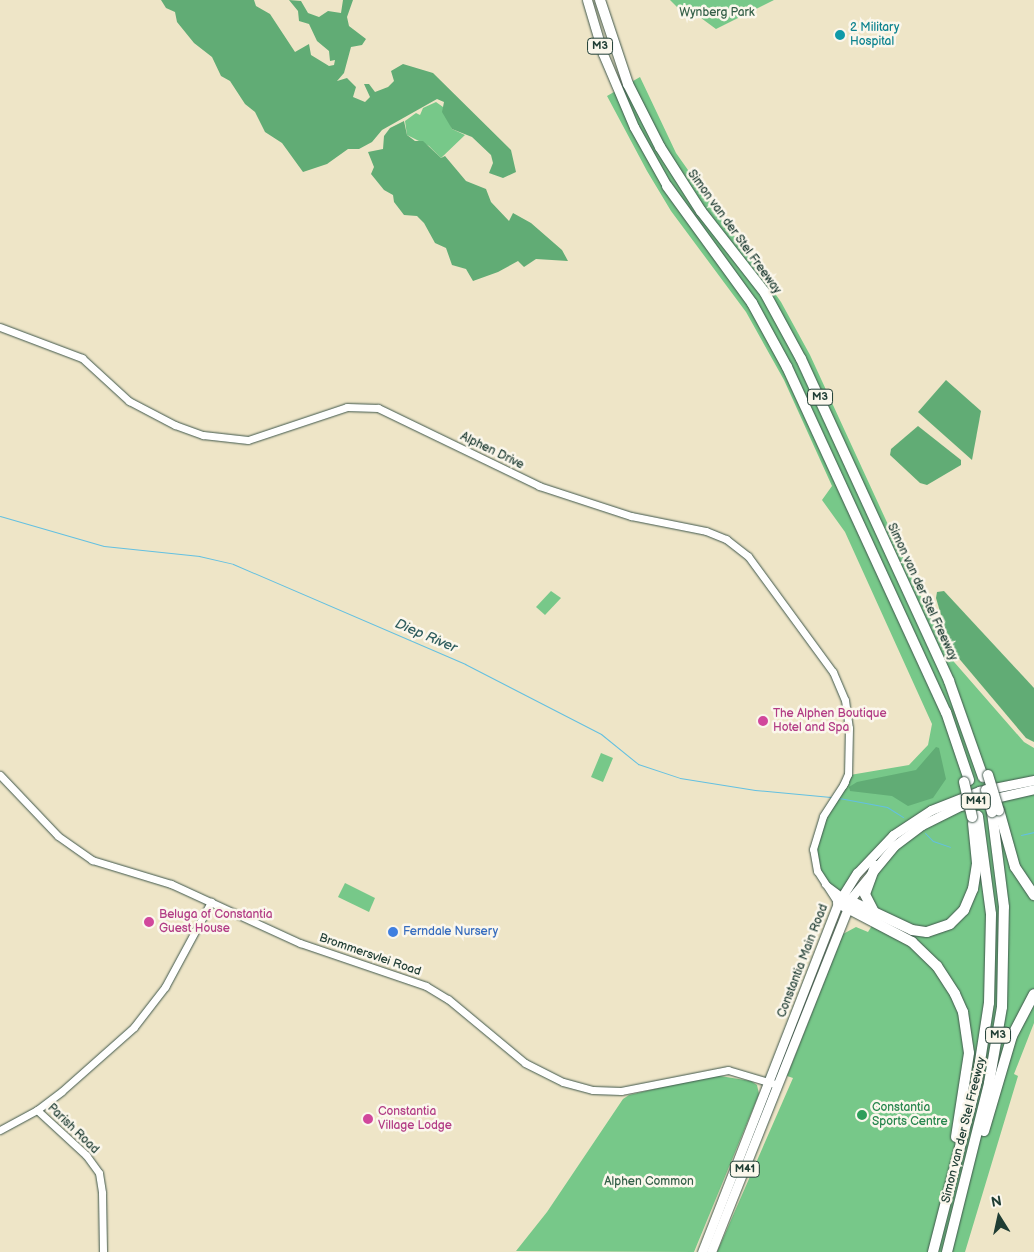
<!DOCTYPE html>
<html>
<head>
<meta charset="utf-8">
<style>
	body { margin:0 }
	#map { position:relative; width:1034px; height:1252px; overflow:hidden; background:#eee5c7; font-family:"Balsamiq Sans",sans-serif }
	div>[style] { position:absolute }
	.green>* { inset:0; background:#77c889 }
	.forest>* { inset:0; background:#61ac75 }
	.stream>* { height:1px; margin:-0.5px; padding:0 0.5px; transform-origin:0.5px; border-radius:0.5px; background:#63c0e1 }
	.roads { filter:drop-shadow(0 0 1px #3e564a) drop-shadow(0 0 1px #3e564a) }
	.tertiary>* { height:7px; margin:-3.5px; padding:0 3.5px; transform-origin:3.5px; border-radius:3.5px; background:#fff }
	.primary>* { height:9px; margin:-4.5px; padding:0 4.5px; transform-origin:4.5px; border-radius:4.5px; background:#fff }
	.trunk>* { height:9px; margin:-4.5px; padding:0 4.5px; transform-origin:4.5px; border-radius:4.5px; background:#fff }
	.motorway>* { height:10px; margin:-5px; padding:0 5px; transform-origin:5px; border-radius:5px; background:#fff }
	.bridges { filter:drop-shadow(0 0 1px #3e564a) drop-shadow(0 0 1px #3e564a) }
	.motorway-bridge>* { height:10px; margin:-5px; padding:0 5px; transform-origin:5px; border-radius:5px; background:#fff }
	.dots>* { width:14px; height:14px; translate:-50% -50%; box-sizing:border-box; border:2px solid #fbf7ec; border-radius:50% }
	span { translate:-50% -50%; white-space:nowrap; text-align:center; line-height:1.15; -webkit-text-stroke:5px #fbf7ec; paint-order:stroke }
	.shield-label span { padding:1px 4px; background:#fbf7ec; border:1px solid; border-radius:4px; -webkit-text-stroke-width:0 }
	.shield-label { font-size:11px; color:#1f3d34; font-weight:700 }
	.park-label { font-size:12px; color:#356049 }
	.culture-label { font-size:12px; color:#0d838f }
	.left { translate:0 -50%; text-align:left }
	.street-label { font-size:12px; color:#1f3d34 }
	.hotel-label { font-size:12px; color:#b23c85 }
	.shop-label { font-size:12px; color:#366cbe }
	.leisure-label { font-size:12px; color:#27864d }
	.water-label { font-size:14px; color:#305e5f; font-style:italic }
	.north { position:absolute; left:974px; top:1192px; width:50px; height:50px; -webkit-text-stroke:4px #fbf7ec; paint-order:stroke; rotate:350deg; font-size:14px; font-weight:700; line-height:20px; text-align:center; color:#1f3d34 }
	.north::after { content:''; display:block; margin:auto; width:18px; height:22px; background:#1f3d34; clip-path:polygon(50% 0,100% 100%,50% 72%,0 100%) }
</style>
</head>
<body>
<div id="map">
	<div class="green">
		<i style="clip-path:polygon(670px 0,774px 0,716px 29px,686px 7px,678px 8px)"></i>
		<i style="clip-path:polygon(640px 77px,676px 153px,781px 302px,810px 355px,948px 655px,1024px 742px,1034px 748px,1034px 1023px,1014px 1074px,1018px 1076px,965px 1252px,717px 1252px,793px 1078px,787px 1076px,843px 934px,856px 927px,868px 932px,878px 916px,866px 901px,875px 866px,867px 862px,845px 892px,835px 892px,815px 867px,816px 833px,850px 775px,909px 765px,928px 745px,932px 724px,845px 532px,822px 500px,832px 486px,784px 380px,746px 312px,671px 211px,647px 171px,607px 96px)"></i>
		<i style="clip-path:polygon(436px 102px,443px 107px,452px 129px,465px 135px,441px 158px,429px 146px,407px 135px,405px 121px,416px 113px,420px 115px,423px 108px)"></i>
		<i style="clip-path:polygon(551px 591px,561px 598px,545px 615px,536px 607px)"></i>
		<i style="clip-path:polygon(601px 753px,613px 758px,603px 782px,591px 777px)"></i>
		<i style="clip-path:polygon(345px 883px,375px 898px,369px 912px,338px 897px)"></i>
		<i style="clip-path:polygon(714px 1075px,751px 1081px,757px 1085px,759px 1094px,694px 1252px,516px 1251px,547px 1212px,623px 1099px,629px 1095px)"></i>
	</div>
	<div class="forest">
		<i style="clip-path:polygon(161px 0,254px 0,256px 6px,270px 14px,295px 52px,309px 44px,311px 55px,329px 66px,334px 65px,335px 60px,330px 61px,329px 51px,317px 41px,309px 24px,299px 21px,298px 11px,289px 0,301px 1px,308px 13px,319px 17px,328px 11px,341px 13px,343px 0,353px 0,347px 17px,349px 26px,366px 39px,362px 45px,351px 47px,344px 73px,337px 81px,347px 78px,356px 87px,353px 97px,365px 102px,370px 97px,364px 84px,369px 84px,375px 92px,388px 87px,394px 81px,391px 71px,403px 64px,433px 73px,511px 150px,516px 172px,503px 178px,489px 173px,493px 163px,491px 155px,472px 137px,452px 129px,442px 112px,444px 102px,437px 99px,382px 130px,372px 142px,359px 149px,348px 149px,327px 164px,303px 172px,282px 143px,265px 132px,255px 112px,245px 104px,230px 81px,221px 76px,212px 57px,194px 43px,177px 22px,175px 12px,166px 8px)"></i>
		<i style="clip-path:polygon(404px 121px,407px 135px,415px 141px,423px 141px,441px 158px,445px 156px,466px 181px,486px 189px,491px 202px,509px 221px,513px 213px,531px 223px,562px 250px,568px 261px,536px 259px,524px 267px,518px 261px,498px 272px,473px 281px,466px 269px,452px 265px,446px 248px,435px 243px,424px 223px,417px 216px,404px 215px,394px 202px,393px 195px,384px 190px,371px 174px,374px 167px,368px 152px,383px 149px,384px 136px,390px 128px)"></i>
		<i style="clip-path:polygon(946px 380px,981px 411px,972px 460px,918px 412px)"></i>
		<i style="clip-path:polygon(918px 426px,961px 460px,961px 465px,927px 485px,920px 483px,890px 455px,891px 449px)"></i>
		<i style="clip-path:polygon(944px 591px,1034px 688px,1034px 742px,1026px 738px,951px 649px,936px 598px,937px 592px)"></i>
		<i style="clip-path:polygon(936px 747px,939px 748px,946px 779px,933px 798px,908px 806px,892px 796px,850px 791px,849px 787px,857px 782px,916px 770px)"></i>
	</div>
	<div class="stream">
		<i style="left:0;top:516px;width:108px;rotate:16.1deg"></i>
		<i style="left:104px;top:546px;width:96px;rotate:6deg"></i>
		<i style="left:199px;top:556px;width:35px;rotate:13deg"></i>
		<i style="left:233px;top:564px;width:253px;rotate:23.3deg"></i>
		<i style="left:465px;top:664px;width:153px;rotate:27.2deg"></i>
		<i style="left:601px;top:734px;width:48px;rotate:39deg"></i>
		<i style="left:638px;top:764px;width:44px;rotate:18.4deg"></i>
		<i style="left:680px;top:778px;width:76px;rotate:9.1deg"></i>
		<i style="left:755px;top:790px;width:76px;rotate:5.3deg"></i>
		<i style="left:839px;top:798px;width:49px;rotate:10.6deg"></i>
		<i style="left:887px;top:807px;width:19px;rotate:32deg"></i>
		<i style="left:925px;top:833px;width:11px;rotate:45deg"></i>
		<i style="left:933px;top:841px;width:18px;rotate:19deg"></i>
		<i style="left:1021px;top:835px;width:13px;rotate:-13deg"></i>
	</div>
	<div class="roads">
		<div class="tertiary">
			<i style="left:0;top:327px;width:88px;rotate:20.7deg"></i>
			<i style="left:82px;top:358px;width:64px;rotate:42.5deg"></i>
			<i style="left:129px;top:401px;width:52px;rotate:27.6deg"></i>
			<i style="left:175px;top:425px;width:30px;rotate:20deg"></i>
			<i style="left:203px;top:435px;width:45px;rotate:6.3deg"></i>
			<i style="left:248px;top:440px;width:104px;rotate:-18.4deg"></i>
			<i style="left:347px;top:407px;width:31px;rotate:2deg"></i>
			<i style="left:378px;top:408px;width:179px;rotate:25.8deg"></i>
			<i style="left:539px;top:486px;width:97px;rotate:18.1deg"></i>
			<i style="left:631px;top:516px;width:76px;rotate:11.3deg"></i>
			<i style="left:706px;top:531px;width:22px;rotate:22deg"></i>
			<i style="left:726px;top:539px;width:28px;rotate:38deg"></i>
			<i style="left:748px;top:556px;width:144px;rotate:53.8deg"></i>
			<i style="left:833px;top:672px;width:30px;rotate:67deg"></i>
			<i style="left:845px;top:700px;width:28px;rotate:82deg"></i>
			<i style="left:849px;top:728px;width:46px;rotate:91.2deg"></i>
			<i style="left:848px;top:774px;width:12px;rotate:114deg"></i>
			<i style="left:0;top:775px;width:84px;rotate:46.4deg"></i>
			<i style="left:58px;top:836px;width:42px;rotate:35.2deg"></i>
			<i style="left:92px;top:860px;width:83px;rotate:16.9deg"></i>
			<i style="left:171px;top:884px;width:142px;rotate:24.6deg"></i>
			<i style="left:300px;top:943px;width:133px;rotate:18.8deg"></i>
			<i style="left:426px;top:986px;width:26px;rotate:31deg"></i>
			<i style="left:448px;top:999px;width:100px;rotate:39.7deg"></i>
			<i style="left:525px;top:1063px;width:42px;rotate:26.6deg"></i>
			<i style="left:563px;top:1082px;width:31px;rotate:15deg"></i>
			<i style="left:593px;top:1090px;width:28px;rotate:2deg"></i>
			<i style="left:621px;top:1091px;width:109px;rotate:-11.1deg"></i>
			<i style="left:728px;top:1070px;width:52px;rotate:16.7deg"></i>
			<i style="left:825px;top:884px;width:21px;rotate:37deg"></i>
			<i style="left:838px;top:903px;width:38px;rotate:-123deg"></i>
			<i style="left:817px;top:871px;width:22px;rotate:-100deg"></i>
			<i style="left:813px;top:849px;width:34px;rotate:-73deg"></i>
			<i style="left:823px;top:816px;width:40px;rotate:-57.1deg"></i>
			<i style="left:37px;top:1110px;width:67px;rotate:42.6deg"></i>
			<i style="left:86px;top:1155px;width:22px;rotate:54deg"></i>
			<i style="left:99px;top:1173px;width:20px;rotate:81deg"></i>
			<i style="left:102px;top:1193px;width:59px;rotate:89deg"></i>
			<i style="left:0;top:1130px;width:42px;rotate:-28.4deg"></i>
			<i style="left:37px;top:1110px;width:31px;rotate:-37deg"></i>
			<i style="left:62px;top:1091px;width:96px;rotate:-41.6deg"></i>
			<i style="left:134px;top:1027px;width:51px;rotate:-52.2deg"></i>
			<i style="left:165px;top:987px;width:97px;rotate:-61.6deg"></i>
		</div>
		<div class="primary">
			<i style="left:702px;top:1252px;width:375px;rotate:-68.7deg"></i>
			<i style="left:838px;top:903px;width:36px;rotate:-58deg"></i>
			<i style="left:857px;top:873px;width:52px;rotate:-46.5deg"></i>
			<i style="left:893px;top:835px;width:45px;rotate:-33.3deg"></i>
			<i style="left:931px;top:810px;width:52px;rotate:-21.6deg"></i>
			<i style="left:979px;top:791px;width:56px;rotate:-11.3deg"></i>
			<i style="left:711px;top:1252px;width:382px;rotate:-68.3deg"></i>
			<i style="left:852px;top:897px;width:66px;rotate:-50.5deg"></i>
			<i style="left:894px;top:846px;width:35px;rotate:-37deg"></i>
			<i style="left:922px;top:825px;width:42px;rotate:-26.6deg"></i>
			<i style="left:960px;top:806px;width:76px;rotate:-12.9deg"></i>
		</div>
		<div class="trunk">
			<i style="left:587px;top:0;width:56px;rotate:73.5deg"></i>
			<i style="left:603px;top:54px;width:79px;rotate:67deg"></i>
			<i style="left:634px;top:127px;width:68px;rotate:60.8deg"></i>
		</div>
		<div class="motorway">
			<i style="left:600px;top:0;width:89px;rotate:71.6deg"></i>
			<i style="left:628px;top:84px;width:71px;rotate:63.1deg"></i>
			<i style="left:660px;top:147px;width:76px;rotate:57.4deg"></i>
			<i style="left:701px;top:211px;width:104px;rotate:52deg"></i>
			<i style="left:765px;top:293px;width:75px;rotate:61.4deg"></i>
			<i style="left:801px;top:359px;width:354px;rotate:65.3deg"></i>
			<i style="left:949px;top:681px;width:102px;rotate:70.5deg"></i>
			<i style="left:667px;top:186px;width:145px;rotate:54deg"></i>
			<i style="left:752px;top:303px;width:73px;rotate:61.3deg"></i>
			<i style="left:787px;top:367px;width:380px;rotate:65.3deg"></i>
			<i style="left:946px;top:712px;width:72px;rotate:71.3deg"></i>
			<i style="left:999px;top:810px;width:59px;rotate:74.3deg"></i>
			<i style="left:1015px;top:867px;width:34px;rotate:56deg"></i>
			<i style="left:842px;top:897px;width:77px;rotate:25.2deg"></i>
			<i style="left:912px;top:930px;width:15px;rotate:8deg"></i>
			<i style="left:927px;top:932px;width:24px;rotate:-19deg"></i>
			<i style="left:950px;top:924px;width:20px;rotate:-45deg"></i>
			<i style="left:964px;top:910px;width:23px;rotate:-67deg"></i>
			<i style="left:973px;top:889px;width:26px;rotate:-81deg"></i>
			<i style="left:977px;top:863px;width:40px;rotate:-95.7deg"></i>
			<i style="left:838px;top:903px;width:84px;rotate:27.8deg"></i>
			<i style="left:912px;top:942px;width:35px;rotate:44deg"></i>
			<i style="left:937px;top:966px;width:33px;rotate:57deg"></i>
			<i style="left:955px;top:994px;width:20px;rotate:66deg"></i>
			<i style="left:963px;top:1012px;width:41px;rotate:81.7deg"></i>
			<i style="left:969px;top:1053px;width:85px;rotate:98.8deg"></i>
			<i style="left:874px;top:912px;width:20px;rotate:-117deg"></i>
			<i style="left:865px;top:894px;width:30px;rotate:-70deg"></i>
			<i style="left:984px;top:1131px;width:99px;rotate:-73.6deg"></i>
			<i style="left:1012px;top:1036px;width:47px;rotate:-62.4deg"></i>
			<i style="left:933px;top:1252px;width:177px;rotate:-75.6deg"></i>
			<i style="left:977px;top:1081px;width:79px;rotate:-81.3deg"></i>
			<i style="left:989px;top:1003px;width:89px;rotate:-88.7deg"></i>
			<i style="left:991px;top:914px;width:99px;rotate:-97.6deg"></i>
			<i style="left:947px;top:1252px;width:174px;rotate:-76deg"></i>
			<i style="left:989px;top:1083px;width:77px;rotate:-80.3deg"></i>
			<i style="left:1002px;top:1007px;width:100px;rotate:-88.9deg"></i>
			<i style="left:1004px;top:907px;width:96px;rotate:-97.2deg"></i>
		</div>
	</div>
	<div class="bridges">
		<div class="motorway-bridge">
			<i style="left:988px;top:775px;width:37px;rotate:73deg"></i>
			<i style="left:964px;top:782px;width:36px;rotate:77deg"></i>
			<i style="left:986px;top:790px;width:23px;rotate:75deg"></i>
		</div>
	</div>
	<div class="dots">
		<i style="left:840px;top:35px;background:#0f9aa8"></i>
		<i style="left:763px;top:721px;background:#d1479c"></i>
		<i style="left:149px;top:922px;background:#d1479c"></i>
		<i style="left:393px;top:932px;background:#3f7fe0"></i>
		<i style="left:862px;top:1115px;background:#2e9e5b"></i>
		<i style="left:368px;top:1119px;background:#d1479c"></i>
	</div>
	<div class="shield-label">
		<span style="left:600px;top:46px">M3</span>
		<span style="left:820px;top:397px">M3</span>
		<span style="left:976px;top:801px">M41</span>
		<span style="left:998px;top:1035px">M3</span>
		<span style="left:745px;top:1169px">M41</span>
	</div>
	<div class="park-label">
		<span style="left:717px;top:13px">Wynberg Park</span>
		<span style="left:649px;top:1182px">Alphen Common</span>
	</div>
	<div class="culture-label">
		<span class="left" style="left:850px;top:35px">2 Military<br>Hospital</span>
	</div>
	<div class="street-label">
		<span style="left:734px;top:232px;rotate:54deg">Simon van der Stel Freeway</span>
		<span style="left:492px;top:451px;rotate:26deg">Alphen Drive</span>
		<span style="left:922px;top:592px;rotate:65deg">Simon van der Stel Freeway</span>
		<span style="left:370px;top:955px;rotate:19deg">Brommersvlei Road</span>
		<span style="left:803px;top:961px;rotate:-69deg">Constantia Main Road</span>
		<span style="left:73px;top:1129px;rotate:44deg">Parish Road</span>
		<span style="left:964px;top:1130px;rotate:-76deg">Simon van der Stel Freeway</span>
	</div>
	<div class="hotel-label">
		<span class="left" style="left:773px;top:721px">The Alphen Boutique<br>Hotel and Spa</span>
		<span class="left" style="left:159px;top:922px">Beluga of Constantia<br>Guest House</span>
		<span class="left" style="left:378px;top:1119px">Constantia<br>Village Lodge</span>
	</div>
	<div class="shop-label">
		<span class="left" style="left:403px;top:932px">Ferndale Nursery</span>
	</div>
	<div class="leisure-label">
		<span class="left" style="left:872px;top:1115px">Constantia<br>Sports Centre</span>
	</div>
	<div class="water-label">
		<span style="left:426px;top:636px;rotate:23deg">Diep River</span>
	</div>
	<div class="north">N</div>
</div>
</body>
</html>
